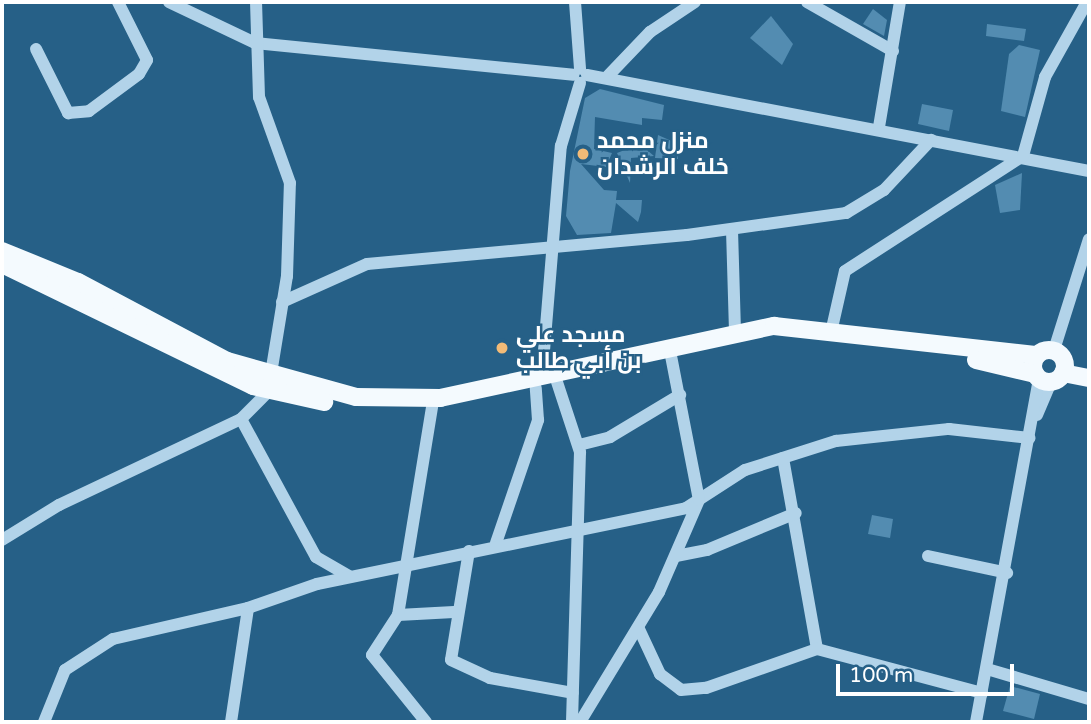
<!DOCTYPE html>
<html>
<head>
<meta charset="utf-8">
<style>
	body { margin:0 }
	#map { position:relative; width:1091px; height:724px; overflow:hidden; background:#266087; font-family:"Varela Round",Cairo,sans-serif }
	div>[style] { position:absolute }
	.building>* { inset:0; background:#538cb1 }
	.minor>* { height:12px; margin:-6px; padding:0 6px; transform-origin:6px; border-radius:6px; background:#b2d3e9 }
	.major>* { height:18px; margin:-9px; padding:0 9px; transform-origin:9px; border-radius:9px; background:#f4fafe }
	.major>.ring { margin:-9px; padding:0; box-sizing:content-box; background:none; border:18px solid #f4fafe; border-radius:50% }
	.dots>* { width:19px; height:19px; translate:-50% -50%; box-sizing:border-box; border:4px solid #266087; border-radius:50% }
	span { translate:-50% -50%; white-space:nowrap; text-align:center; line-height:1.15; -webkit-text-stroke:5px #266087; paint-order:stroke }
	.poi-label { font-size:23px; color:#fff; font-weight:700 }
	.left { translate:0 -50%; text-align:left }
	.frame { position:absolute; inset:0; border:4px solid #fff; pointer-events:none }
	.scale { position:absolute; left:836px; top:664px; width:178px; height:32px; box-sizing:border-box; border:4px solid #fff; border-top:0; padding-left:9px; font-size:21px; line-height:24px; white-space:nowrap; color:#fff; -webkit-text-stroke:5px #266087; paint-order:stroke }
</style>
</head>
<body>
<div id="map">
	<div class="building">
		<i style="clip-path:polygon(873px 9px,887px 20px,884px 36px,863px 24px)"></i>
		<i style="clip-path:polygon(771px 16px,793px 44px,782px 65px,750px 38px)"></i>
		<i style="clip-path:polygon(987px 24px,1026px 29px,1024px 41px,986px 36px)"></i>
		<i style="clip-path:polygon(1019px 45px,1040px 50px,1025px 117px,1001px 111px,1009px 54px)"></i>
		<i style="clip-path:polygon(600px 89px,664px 105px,662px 120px,642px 118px,642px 125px,595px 117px,594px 149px,612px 153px,606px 167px,581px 164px,604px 190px,617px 191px,616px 200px,642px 200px,641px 212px,638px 222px,616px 203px,611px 233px,577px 235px,566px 216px,570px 171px,585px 98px)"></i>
		<i style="clip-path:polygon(922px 104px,953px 110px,949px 131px,918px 124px)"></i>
		<i style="clip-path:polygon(658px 135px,676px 143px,678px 159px,655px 158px)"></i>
		<i style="clip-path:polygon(640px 144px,654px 156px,631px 158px,630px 183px,617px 153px)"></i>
		<i style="clip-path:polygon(1022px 173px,1020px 210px,1000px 213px,995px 185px)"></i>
		<i style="clip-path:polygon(872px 515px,893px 519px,890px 538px,868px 534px)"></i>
		<i style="clip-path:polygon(1010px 686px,1040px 694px,1034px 719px,1003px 711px)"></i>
	</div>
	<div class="minor">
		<i style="left:169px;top:2px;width:95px;rotate:25.5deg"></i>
		<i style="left:255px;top:43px;width:320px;rotate:5.7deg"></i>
		<i style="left:575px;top:2px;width:67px;rotate:85.7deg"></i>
		<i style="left:807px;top:2px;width:99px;rotate:29.7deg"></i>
		<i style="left:36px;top:49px;width:72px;rotate:63.4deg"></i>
		<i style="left:68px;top:113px;width:21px;rotate:-5deg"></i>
		<i style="left:89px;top:111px;width:62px;rotate:-36.5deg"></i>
		<i style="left:139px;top:74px;width:16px;rotate:-60deg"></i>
		<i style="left:147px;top:60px;width:65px;rotate:-116.6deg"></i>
		<i style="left:587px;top:75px;width:511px;rotate:10.83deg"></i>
		<i style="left:606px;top:78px;width:64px;rotate:-46.3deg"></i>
		<i style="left:650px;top:32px;width:54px;rotate:-33.7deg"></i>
		<i style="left:879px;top:127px;width:127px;rotate:-80.5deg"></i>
		<i style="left:732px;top:230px;width:101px;rotate:88.3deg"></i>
		<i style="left:282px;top:302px;width:93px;rotate:-24.1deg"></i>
		<i style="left:367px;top:264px;width:321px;rotate:-5.2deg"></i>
		<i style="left:687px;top:235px;width:161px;rotate:-7.9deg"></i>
		<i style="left:846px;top:213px;width:44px;rotate:-31.2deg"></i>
		<i style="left:884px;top:190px;width:69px;rotate:-46.8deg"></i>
		<i style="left:832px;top:328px;width:58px;rotate:-77.2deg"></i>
		<i style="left:845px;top:271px;width:212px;rotate:-32.9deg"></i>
		<i style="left:1023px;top:156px;width:82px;rotate:-74.4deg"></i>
		<i style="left:1045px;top:77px;width:86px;rotate:-60.8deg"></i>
		<i style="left:1054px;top:350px;width:116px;rotate:-72.5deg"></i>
		<i style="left:542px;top:375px;width:230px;rotate:-85.3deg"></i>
		<i style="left:561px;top:146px;width:66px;rotate:-73.2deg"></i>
		<i style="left:557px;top:382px;width:74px;rotate:71.8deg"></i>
		<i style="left:580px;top:452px;width:270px;rotate:91.7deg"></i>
		<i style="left:1037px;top:415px;width:36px;rotate:-67deg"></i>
		<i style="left:241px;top:419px;width:157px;rotate:61.5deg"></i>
		<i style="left:316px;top:557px;width:38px;rotate:30deg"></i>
		<i style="left:579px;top:445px;width:32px;rotate:-14deg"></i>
		<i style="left:610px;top:437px;width:82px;rotate:-31deg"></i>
		<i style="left:783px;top:458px;width:194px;rotate:79.9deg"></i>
		<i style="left:817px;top:649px;width:171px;rotate:14.9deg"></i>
		<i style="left:2px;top:540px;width:67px;rotate:-31.6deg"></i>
		<i style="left:59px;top:505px;width:201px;rotate:-25.3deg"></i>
		<i style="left:241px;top:419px;width:38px;rotate:-45deg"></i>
		<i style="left:268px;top:392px;width:118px;rotate:-80.7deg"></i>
		<i style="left:287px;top:276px;width:93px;rotate:-88.2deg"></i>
		<i style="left:290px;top:183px;width:91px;rotate:-109.8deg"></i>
		<i style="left:259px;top:97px;width:95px;rotate:-91.8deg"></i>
		<i style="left:496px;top:543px;width:130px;rotate:-71.1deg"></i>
		<i style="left:538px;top:420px;width:32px;rotate:-94deg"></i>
		<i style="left:469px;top:551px;width:110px;rotate:99.4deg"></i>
		<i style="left:451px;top:660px;width:43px;rotate:24.8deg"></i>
		<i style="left:490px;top:678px;width:84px;rotate:10.2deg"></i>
		<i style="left:676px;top:556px;width:32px;rotate:-11deg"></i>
		<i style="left:707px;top:550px;width:96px;rotate:-22.6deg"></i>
		<i style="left:928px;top:556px;width:81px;rotate:12.1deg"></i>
		<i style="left:398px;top:615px;width:56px;rotate:-3.1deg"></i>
		<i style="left:639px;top:629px;width:50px;rotate:65deg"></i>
		<i style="left:660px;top:674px;width:26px;rotate:37deg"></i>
		<i style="left:681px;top:690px;width:25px;rotate:-5deg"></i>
		<i style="left:706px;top:688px;width:118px;rotate:-19.4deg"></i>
		<i style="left:987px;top:669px;width:106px;rotate:16.4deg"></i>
		<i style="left:44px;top:722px;width:56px;rotate:-68deg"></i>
		<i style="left:65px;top:670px;width:57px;rotate:-32.9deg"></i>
		<i style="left:113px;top:639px;width:139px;rotate:-12.9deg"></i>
		<i style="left:248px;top:608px;width:73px;rotate:-19.2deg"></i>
		<i style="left:317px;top:584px;width:377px;rotate:-11.6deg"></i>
		<i style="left:686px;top:508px;width:70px;rotate:-32.8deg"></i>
		<i style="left:745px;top:470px;width:96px;rotate:-17.7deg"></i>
		<i style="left:836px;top:441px;width:114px;rotate:-6.1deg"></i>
		<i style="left:949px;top:429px;width:81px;rotate:6.4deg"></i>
		<i style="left:231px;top:722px;width:115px;rotate:-81.5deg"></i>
		<i style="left:426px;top:722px;width:86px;rotate:-128.9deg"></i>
		<i style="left:372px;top:655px;width:48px;rotate:-57deg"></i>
		<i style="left:398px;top:615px;width:211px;rotate:-80.7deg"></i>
		<i style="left:580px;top:722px;width:152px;rotate:-58.7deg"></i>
		<i style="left:659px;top:592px;width:100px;rotate:-66.5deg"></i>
		<i style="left:699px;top:500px;width:147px;rotate:-101deg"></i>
		<i style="left:976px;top:722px;width:350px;rotate:-79.6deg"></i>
	</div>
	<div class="major">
		<i style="left:2px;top:251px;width:82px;rotate:22.2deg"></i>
		<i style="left:78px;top:282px;width:169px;rotate:27.9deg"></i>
		<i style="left:227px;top:361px;width:134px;rotate:15.6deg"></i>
		<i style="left:356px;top:397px;width:84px;rotate:0.7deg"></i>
		<i style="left:440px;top:398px;width:342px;rotate:-12.2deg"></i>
		<i style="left:774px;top:326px;width:265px;rotate:6.3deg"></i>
		<i style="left:2px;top:264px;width:279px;rotate:25.9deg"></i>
		<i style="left:253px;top:386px;width:73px;rotate:12.7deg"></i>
		<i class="ring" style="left:1033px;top:350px;width:14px;height:14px"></i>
		<i style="left:976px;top:360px;width:61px;rotate:13.3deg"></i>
		<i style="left:1063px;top:373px;width:26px;rotate:11deg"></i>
	</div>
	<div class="dots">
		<i style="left:583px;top:154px;background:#f2bb77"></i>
		<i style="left:502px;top:348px;background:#f2bb77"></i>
	</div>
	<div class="poi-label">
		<span class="left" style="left:597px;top:154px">منزل محمد<br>خلف الرشدان</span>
		<span class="left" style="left:516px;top:348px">مسجد علي<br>بن أبي طالب</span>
	</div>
	<div class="frame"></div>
	<div class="scale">100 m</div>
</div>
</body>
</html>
